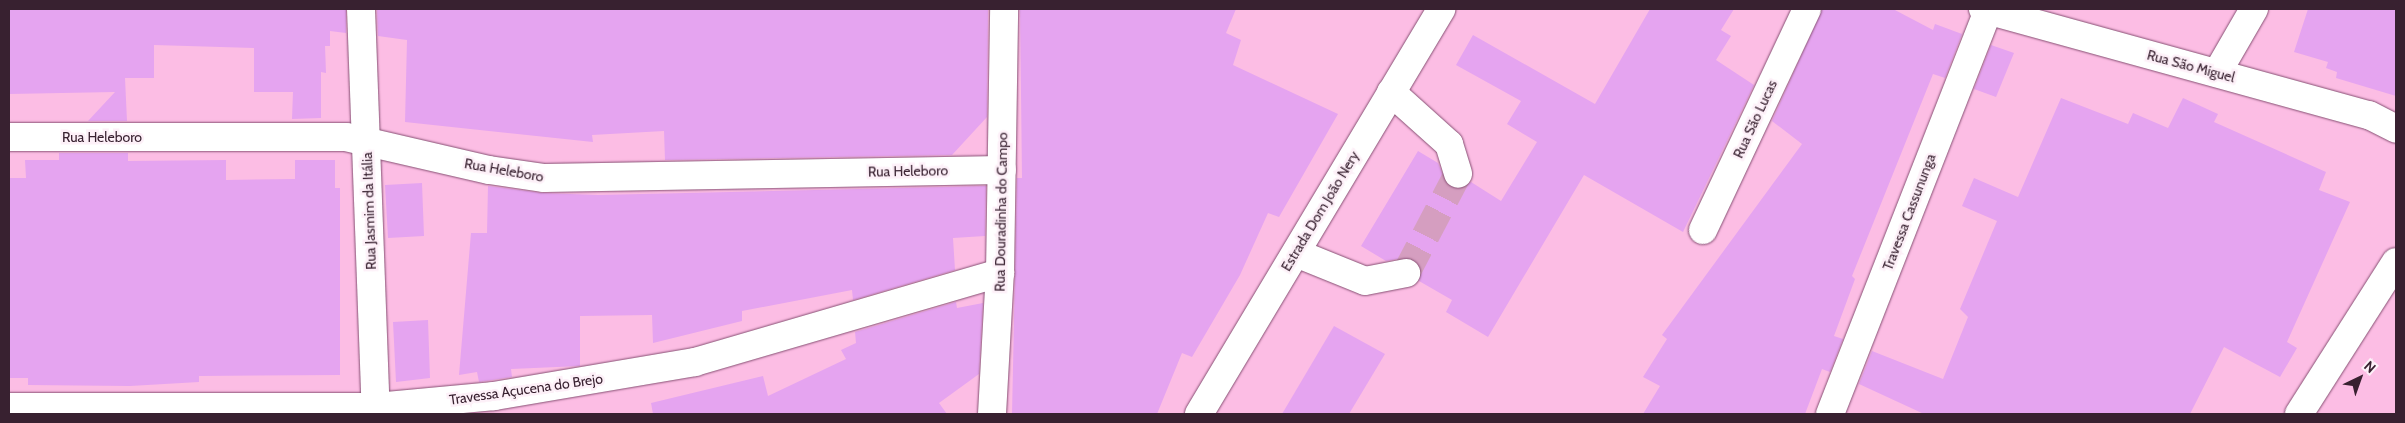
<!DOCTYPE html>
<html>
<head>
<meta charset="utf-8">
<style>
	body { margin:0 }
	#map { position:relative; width:2405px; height:423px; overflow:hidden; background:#fcbde4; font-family:Cabin,sans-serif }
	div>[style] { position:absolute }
	.building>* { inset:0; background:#e5a4f0 }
	.minor-tunnel>* { height:28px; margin-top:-14px; transform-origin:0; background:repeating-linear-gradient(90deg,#d59ec0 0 28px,transparent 0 42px) }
	.roads { filter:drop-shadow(0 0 1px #865073) drop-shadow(0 0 1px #865073) }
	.minor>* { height:28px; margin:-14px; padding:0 14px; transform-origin:14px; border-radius:14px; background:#fff }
	.major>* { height:28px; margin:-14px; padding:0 14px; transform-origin:14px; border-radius:14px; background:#fff }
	span { translate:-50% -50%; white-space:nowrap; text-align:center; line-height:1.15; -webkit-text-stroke:5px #fdf0f8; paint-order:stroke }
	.street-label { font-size:14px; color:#382130 }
	.frame { position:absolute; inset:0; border:10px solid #382130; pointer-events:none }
	.north { position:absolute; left:2335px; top:353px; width:50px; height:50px; -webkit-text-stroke:4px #fdf0f8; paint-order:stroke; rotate:42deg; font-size:14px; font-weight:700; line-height:20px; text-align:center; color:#382130 }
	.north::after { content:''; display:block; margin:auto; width:18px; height:22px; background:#382130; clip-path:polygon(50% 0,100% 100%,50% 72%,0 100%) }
</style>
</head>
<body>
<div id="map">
	<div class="building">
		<i style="clip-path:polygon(9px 9px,346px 9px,346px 33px,330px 31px,330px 46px,325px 46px,326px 73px,321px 72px,321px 118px,292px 119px,293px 92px,254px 92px,254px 48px,154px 45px,154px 78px,125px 78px,127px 121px,88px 121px,115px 92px,9px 94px)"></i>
		<i style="clip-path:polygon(377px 9px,988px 9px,987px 117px,952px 155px,665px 160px,664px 131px,592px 135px,593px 142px,405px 122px,407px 40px,378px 36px)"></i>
		<i style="clip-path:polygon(1020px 9px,1236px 9px,1226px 33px,1241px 40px,1233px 65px,1338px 114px,1279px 217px,1268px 213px,1240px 275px,1192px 357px,1182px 353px,1157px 414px,1012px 414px,1017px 178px,1022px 178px)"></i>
		<i style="clip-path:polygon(1650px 9px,1734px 9px,1721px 30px,1731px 36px,1716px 60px,1754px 85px,1683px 232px,1584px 175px,1488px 337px,1446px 312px,1452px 300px,1419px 281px,1421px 270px,1417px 262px,1404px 258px,1386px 261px,1361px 246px,1418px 151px,1438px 163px,1448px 186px,1462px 189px,1471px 182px,1501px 201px,1537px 142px,1507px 124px,1521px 101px,1456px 65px,1473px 35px,1595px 104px)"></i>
		<i style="clip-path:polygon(1822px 9px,1893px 9px,1933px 30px,1935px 24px,1962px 34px,1945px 78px,1933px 74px,1852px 276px,1855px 279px,1834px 336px,1843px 339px,1830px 372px,1822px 369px,1805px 414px,1643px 414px,1660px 386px,1643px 377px,1667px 339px,1662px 335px,1802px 144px,1772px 121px)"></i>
		<i style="clip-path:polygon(2308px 9px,2396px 9px,2396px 96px,2336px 78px,2337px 72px,2326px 68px,2328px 62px,2294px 52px)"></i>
		<i style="clip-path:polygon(1991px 45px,2014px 53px,1996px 97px,1974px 89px)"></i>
		<i style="clip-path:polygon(2061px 98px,2128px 124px,2133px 113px,2168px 128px,2183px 98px,2218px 114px,2214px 122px,2326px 172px,2319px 190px,2350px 202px,2287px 342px,2297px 348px,2280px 377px,2224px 347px,2190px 414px,1924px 414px,1859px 384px,1872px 351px,1943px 379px,1968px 317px,1960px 309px,1997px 221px,1962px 206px,1974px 178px,2018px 197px)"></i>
		<i style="clip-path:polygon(59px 153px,128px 153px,128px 161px,226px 160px,226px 180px,295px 179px,295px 160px,335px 160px,335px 188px,340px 188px,340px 375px,199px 376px,199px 382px,130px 386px,28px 385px,28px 378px,9px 378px,9px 178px,26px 178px,25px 160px,59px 160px)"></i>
		<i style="clip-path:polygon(422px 183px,424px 236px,388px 238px,385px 185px)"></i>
		<i style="clip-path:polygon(488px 186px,542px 193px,598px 195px,986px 186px,985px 236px,953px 238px,955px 270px,853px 300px,852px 290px,742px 311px,742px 321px,653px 343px,652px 315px,580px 316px,580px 366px,511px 369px,512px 377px,479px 382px,477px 372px,459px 375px,471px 233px,487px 233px)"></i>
		<i style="clip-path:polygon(956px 302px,957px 308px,983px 303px,979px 374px,939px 403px,947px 414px,653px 414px,651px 403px,763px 376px,768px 396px,846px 359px,841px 350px,856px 343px,855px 332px)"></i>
		<i style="clip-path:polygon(428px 320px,430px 378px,396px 382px,393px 322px)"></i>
		<i style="clip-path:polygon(1334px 326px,1385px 354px,1349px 414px,1282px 414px)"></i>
	</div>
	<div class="minor-tunnel">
		<i style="left:1406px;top:273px;width:112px;rotate:-62.3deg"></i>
	</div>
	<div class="roads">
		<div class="minor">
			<i style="left:361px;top:9px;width:405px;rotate:87.9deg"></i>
			<i style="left:1983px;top:9px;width:400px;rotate:15.4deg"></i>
			<i style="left:2369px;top:115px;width:30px;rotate:27deg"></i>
			<i style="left:2217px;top:73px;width:74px;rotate:-60deg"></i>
			<i style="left:1391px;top:92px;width:78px;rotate:41.9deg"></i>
			<i style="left:1449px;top:144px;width:31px;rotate:73deg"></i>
			<i style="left:9px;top:137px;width:337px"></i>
			<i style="left:346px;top:137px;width:147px;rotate:13deg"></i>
			<i style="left:489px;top:170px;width:56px;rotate:8.3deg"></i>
			<i style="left:544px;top:178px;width:458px;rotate:-1deg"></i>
			<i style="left:1703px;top:230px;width:244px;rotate:-64.8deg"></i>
			<i style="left:1296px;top:253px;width:74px;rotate:22.1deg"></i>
			<i style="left:1365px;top:281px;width:42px;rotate:-11deg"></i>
			<i style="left:9px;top:407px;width:367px"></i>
			<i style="left:376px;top:407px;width:119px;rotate:-5.3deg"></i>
			<i style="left:494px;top:396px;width:204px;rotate:-9.6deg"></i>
			<i style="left:695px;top:362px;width:318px;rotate:-16.3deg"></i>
			<i style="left:992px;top:414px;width:141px;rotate:-86.8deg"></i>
			<i style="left:1000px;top:273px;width:264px;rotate:-89.1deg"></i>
			<i style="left:1830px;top:414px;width:434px;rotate:-68.6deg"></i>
			<i style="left:2299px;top:414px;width:180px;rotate:-57.5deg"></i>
		</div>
		<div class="major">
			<i style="left:1199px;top:414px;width:472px;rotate:-59.1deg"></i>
		</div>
	</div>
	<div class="street-label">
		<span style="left:2191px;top:66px;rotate:15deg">Rua São Miguel</span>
		<span style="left:1755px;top:119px;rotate:-65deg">Rua São Lucas</span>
		<span style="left:102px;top:137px">Rua Heleboro</span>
		<span style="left:504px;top:170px;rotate:10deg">Rua Heleboro</span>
		<span style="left:908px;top:171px;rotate:-1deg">Rua Heleboro</span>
		<span style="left:369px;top:211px;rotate:-92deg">Rua Jasmim da Itália</span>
		<span style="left:1320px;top:211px;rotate:-59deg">Estrada Dom João Nery</span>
		<span style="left:1001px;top:212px;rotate:-89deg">Rua Douradinha do Campo</span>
		<span style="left:1909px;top:212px;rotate:-69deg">Travessa Cassununga</span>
		<span style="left:526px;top:389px;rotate:-8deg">Travessa Açucena do Brejo</span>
	</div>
	<div class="frame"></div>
	<div class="north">N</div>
</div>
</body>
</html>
